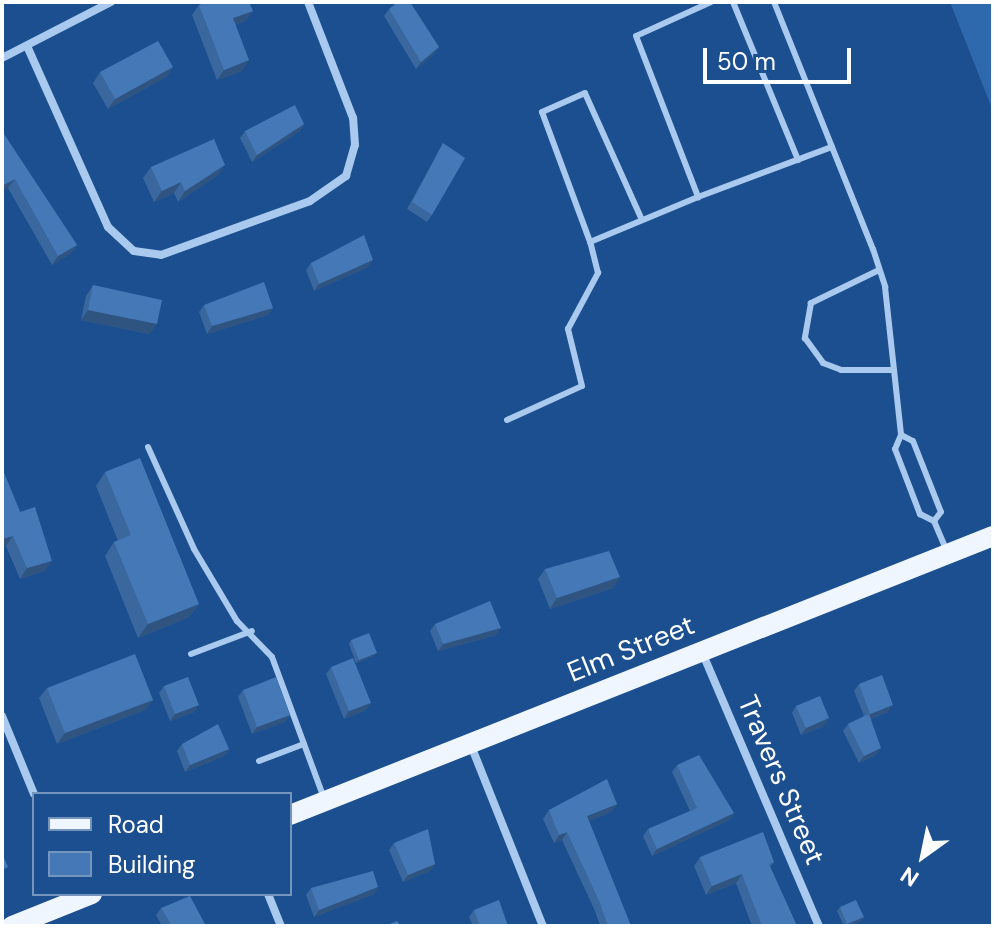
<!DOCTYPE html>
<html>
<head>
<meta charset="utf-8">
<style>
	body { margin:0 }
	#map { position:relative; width:995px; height:928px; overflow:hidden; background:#1b4f8f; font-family:"DM Sans",sans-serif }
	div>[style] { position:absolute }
	.green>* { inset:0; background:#2e69ad }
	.lane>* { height:6px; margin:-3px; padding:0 3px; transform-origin:3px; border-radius:3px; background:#a9c9ee }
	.street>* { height:8px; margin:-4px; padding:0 4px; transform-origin:4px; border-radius:4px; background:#a9c9ee }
	.primary>* { height:20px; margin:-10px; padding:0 10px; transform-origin:10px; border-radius:10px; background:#f0f6ff }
	.wall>* { inset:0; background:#3a679d }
	.shaded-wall>* { inset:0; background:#305480 }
	.building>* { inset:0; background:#4478b7 }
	span { translate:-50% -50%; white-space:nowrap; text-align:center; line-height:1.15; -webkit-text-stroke:8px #1b4f8f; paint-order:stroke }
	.street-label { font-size:28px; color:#fff }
	.frame { position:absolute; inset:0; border:4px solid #fff; pointer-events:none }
	.legend { position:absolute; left:32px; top:792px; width:260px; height:104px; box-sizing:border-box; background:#1b4f8f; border:2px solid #7695bc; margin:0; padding:10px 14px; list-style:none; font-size:24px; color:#fff }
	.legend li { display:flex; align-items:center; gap:16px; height:40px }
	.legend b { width:40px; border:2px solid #7695bc }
	.north { position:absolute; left:883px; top:816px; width:80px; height:80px; -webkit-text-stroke:6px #1b4f8f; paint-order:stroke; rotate:213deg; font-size:22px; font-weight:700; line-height:32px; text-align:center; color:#fff }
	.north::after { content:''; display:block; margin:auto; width:28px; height:36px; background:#fff; clip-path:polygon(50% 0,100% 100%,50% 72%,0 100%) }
	.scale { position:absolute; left:703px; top:48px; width:148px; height:36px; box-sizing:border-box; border:4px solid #fff; border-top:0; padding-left:10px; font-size:24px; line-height:28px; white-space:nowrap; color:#fff; -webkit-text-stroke:6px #1b4f8f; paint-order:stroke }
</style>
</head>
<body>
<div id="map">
	<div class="green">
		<i style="clip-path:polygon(950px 2px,993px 2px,993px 111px)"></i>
	</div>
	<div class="lane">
		<i style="left:711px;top:2px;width:82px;rotate:155.6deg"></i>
		<i style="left:636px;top:36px;width:173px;rotate:68.9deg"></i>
		<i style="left:698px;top:197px;width:143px;rotate:-20.5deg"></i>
		<i style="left:733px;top:2px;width:171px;rotate:67.6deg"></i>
		<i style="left:774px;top:2px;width:266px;rotate:68.2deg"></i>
		<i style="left:873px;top:249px;width:40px;rotate:72deg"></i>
		<i style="left:885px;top:287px;width:149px;rotate:83.8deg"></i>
		<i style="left:901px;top:435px;width:15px;rotate:113deg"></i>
		<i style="left:895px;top:449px;width:70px;rotate:69deg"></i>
		<i style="left:920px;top:514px;width:16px;rotate:27deg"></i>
		<i style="left:934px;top:521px;width:34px;rotate:67deg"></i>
		<i style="left:642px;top:220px;width:139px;rotate:-114.2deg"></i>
		<i style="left:585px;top:93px;width:47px;rotate:156.2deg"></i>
		<i style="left:542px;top:112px;width:139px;rotate:69.7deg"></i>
		<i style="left:590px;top:242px;width:117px;rotate:-22.6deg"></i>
		<i style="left:879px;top:270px;width:76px;rotate:154.1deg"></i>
		<i style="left:811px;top:303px;width:36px;rotate:100deg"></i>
		<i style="left:805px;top:338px;width:31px;rotate:54deg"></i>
		<i style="left:823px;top:363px;width:19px;rotate:21deg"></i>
		<i style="left:841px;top:370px;width:50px"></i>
		<i style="left:507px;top:420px;width:82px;rotate:-24.4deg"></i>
		<i style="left:582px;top:386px;width:59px;rotate:-103.8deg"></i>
		<i style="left:568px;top:329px;width:64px;rotate:-61.8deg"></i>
		<i style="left:598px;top:273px;width:32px;rotate:-104deg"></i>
		<i style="left:901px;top:435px;width:13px;rotate:27deg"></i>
		<i style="left:913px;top:441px;width:76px;rotate:68.5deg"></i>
		<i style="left:941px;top:512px;width:11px;rotate:128deg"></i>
		<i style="left:148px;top:447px;width:112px;rotate:65.7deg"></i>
		<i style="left:194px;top:549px;width:84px;rotate:59.2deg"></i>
		<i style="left:237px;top:621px;width:50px;rotate:45.8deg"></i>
		<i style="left:272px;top:657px;width:150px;rotate:69.8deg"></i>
		<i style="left:191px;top:654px;width:65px;rotate:-20.7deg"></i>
		<i style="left:259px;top:761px;width:48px;rotate:-20.7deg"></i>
	</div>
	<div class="street">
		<i style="left:27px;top:46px;width:198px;rotate:65.9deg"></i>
		<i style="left:108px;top:227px;width:35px;rotate:43deg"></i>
		<i style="left:134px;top:251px;width:27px;rotate:8deg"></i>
		<i style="left:161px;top:255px;width:158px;rotate:-19.9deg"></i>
		<i style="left:310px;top:201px;width:44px;rotate:-34.8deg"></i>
		<i style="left:346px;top:176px;width:32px;rotate:-74deg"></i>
		<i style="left:355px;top:145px;width:27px;rotate:-94deg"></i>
		<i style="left:353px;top:118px;width:124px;rotate:-111.2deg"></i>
		<i style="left:2px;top:58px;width:123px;rotate:-27.2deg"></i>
		<i style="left:702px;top:652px;width:298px;rotate:66.9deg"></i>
		<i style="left:2px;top:716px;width:84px;rotate:67.7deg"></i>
		<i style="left:470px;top:743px;width:197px;rotate:68.3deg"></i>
		<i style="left:268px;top:894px;width:35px;rotate:68deg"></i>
	</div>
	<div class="primary">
		<i style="left:290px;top:815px;width:756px;rotate:-21.65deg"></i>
		<i style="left:12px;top:926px;width:86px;rotate:-21.8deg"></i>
	</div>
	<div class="wall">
		<i style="clip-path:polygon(199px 5px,253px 11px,245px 21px,235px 25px,242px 71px,217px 80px,192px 15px)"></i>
		<i style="clip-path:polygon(389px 9px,434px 54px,416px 69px,384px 16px)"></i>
		<i style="clip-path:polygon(173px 67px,166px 77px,108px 109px,93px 83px,100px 72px)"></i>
		<i style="clip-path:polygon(304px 124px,300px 131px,252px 162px,240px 138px,245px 131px)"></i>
		<i style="clip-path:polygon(2px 131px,77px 245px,70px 254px,52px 265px,8px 188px)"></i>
		<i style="clip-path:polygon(443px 143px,432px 215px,427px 222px,407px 209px)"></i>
		<i style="clip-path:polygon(151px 167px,218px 175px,178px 202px,174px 193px,154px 202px,143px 178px)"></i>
		<i style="clip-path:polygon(311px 263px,368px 267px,314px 291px,306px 270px)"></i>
		<i style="clip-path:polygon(93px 285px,150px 334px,81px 320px,86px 296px)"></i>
		<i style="clip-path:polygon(204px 305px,273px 308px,268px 315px,207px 334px,199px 312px)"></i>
		<i style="clip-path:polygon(2px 468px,45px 571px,20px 579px,6px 546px,2px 548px)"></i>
		<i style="clip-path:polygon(105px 472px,199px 604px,189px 617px,138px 638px,105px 556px,114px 542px,118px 541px,96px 486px)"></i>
		<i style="clip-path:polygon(545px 569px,613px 588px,550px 609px,538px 579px)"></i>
		<i style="clip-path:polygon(435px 624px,496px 635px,438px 651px,430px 631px)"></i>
		<i style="clip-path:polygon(351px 640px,374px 656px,356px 663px,349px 644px)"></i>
		<i style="clip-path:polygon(331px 667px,366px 710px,344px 719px,326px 674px)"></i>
		<i style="clip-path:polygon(859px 684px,888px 712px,871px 719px,876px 755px,859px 763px,843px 731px,848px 724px,864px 716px,854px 691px)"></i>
		<i style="clip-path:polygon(164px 686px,194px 712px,170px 721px,159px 693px)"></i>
		<i style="clip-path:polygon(47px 688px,153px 700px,145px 710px,57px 744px,39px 698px)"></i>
		<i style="clip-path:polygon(243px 690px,290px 715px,285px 722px,252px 734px,238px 697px)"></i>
		<i style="clip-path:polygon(796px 706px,824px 726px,801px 735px,792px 713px)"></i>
		<i style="clip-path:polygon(182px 744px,229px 749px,224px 756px,185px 772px,177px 751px)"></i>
		<i style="clip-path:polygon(677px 765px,734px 813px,729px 820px,652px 856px,643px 836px,648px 829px,690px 811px,672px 772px)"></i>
		<i style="clip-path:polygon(617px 804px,611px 812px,589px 821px,631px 926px,600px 926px,595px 911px,562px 840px,554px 843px,543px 819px,549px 810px)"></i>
		<i style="clip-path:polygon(394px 843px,435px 864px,430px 871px,403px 882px,389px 850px)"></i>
		<i style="clip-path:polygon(700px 857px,774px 862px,770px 867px,797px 926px,752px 926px,736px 883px,706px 895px,694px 866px)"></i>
		<i style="clip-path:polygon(311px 888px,374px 894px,314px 917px,306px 895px)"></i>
		<i style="clip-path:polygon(840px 907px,864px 917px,861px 921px,848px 926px,844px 926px,837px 911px)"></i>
		<i style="clip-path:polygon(161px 908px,206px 926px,162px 926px,156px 915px)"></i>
		<i style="clip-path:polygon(474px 910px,508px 926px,473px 926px,469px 917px)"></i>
	</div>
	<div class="shaded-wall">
		<i style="clip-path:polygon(253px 11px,245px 21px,225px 28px,233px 18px)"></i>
		<i style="clip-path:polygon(439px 47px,434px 54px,416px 69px,421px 62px)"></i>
		<i style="clip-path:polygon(249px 60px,242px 71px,217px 80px,224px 70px)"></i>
		<i style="clip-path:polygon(173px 67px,166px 77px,108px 109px,115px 99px)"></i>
		<i style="clip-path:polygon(304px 124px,300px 131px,252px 162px,257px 155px)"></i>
		<i style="clip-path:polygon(225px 165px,218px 175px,178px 202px,185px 191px)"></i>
		<i style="clip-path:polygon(15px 179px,8px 188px,2px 191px,2px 186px)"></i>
		<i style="clip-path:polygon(181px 182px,174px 193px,154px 202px,162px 191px)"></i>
		<i style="clip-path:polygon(77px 245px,70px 254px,52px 265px,58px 256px)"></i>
		<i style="clip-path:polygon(373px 260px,368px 267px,314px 291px,319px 284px)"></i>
		<i style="clip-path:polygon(273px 308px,268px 315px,207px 334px,212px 326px)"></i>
		<i style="clip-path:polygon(88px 310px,157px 324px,150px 334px,81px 320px)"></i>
		<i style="clip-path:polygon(13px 536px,6px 546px,2px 548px,2px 539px)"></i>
		<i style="clip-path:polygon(52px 561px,45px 571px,20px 579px,27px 568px)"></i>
		<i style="clip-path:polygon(620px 577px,613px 588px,550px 609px,557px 598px)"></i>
		<i style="clip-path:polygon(199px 604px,189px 617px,138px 638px,148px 624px)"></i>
		<i style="clip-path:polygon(501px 628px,496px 635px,438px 651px,443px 644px)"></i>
		<i style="clip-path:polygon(377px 653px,374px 656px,356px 663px,359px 660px)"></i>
		<i style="clip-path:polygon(153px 700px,145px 710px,57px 744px,65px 733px)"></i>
		<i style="clip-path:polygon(371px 703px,366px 710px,344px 719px,349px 711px)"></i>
		<i style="clip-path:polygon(199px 705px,194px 712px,170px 721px,175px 714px)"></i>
		<i style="clip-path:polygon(893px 705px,888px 712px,865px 721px,870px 714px)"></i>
		<i style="clip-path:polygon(290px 715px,285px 722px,252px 734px,257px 727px)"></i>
		<i style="clip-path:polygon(829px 718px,824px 726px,801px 735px,806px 728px)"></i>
		<i style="clip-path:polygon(881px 748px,876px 755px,859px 763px,864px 756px)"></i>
		<i style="clip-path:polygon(229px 749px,224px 756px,185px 772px,190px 765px)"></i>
		<i style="clip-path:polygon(617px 804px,611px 812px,582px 824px,587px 816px)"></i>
		<i style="clip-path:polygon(734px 813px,729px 820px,652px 856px,657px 849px)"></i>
		<i style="clip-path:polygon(567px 832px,562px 840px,554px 843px,559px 835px)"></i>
		<i style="clip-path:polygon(435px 864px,430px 871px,403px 882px,408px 875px)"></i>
		<i style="clip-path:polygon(742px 874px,736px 883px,706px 895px,712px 886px)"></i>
		<i style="clip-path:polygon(378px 887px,374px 894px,314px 917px,319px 910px)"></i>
		<i style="clip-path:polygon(864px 917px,861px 921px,845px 926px,847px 924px)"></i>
	</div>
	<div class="building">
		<i style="clip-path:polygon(206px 2px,249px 2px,253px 11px,233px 18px,249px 60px,224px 70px,199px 5px)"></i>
		<i style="clip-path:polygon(398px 2px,410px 2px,439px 47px,421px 62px,389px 9px)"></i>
		<i style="clip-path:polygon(158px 41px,173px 67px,115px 99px,100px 72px)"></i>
		<i style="clip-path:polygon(295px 105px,304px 124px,257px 155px,245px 131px)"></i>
		<i style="clip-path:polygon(2px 131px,77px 245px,58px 256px,15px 179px,2px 186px)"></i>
		<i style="clip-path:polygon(214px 139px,225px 165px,185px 191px,181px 182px,162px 191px,151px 167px)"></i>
		<i style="clip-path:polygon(443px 143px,465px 158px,432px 215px,412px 202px)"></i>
		<i style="clip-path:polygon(364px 235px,373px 260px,319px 284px,311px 263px)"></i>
		<i style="clip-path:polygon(264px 282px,273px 308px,212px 326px,204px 305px)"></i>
		<i style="clip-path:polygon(93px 285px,162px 300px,157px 324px,88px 310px)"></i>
		<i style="clip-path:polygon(140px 458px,199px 604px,148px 624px,114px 542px,131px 535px,105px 472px)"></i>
		<i style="clip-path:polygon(2px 468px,20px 512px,35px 507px,52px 561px,27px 568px,13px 536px,2px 539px)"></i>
		<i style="clip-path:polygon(609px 551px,620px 577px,557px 598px,545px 569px)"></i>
		<i style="clip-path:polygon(490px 601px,501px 628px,443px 644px,435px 624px)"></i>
		<i style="clip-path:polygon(369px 633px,377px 653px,359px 660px,351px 640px)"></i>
		<i style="clip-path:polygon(135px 654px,153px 700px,65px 733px,47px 688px)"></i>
		<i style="clip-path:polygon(353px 658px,371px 703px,349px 711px,331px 667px)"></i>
		<i style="clip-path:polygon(882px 675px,893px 705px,870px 714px,859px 684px)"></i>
		<i style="clip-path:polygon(188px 677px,199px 705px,175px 714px,164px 686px)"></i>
		<i style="clip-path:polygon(276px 677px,290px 715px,257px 727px,243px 690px)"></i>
		<i style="clip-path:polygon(820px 696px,829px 718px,806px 728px,796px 706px)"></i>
		<i style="clip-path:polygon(869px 714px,881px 748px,864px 756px,848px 724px)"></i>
		<i style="clip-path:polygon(218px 724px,229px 749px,190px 765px,182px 744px)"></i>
		<i style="clip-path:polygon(699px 755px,734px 813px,657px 849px,648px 829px,697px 808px,677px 765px)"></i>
		<i style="clip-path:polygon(607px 779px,617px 804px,587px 816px,631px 926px,608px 926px,600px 903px,567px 832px,559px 835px,549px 810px)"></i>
		<i style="clip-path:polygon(428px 829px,435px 864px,408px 875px,394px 843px)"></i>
		<i style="clip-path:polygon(763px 832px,774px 862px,769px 864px,797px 926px,762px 926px,742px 874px,712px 886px,700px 857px)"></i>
		<i style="clip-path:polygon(2px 853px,8px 867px,2px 870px)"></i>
		<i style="clip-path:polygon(373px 871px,378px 887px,319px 910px,311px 888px)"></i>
		<i style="clip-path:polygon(190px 896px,206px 926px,172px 926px,161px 908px)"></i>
		<i style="clip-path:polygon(499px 900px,508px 926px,480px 926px,474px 910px)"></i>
		<i style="clip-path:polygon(856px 900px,864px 917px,847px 924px,840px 907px)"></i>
		<i style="clip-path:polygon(397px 921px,401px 926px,385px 926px)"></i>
	</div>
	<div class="street-label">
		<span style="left:631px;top:649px;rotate:-22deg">Elm Street</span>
		<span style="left:781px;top:780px;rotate:67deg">Travers Street</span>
	</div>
	<div class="frame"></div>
	<ul class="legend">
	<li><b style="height:10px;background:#f0f6ff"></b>Road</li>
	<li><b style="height:22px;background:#4478b7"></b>Building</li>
	</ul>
	<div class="north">N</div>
	<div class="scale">50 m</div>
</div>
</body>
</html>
